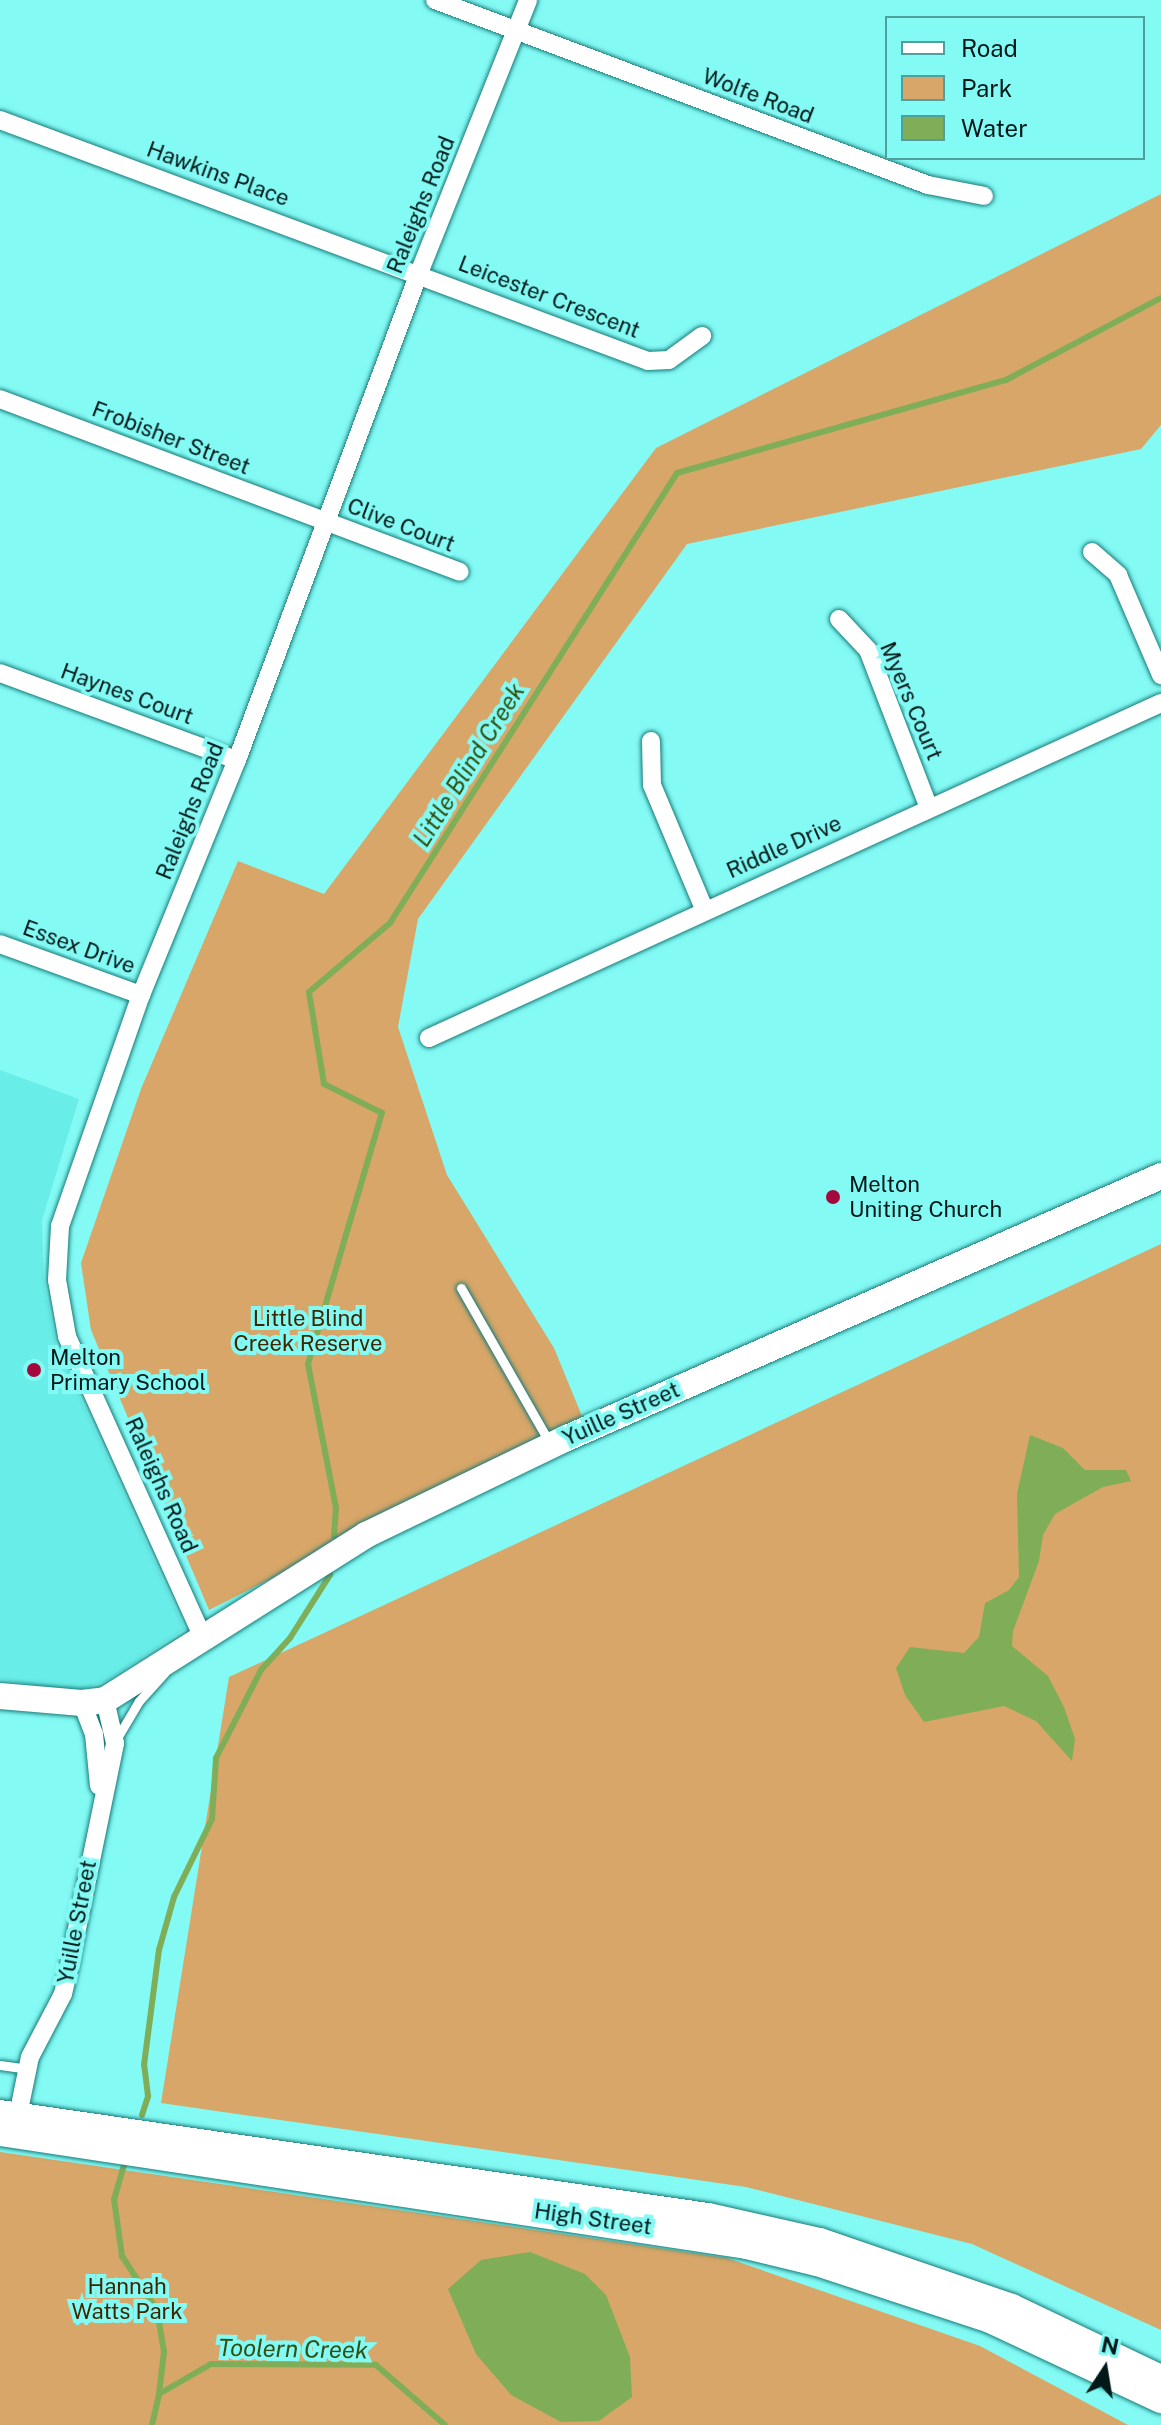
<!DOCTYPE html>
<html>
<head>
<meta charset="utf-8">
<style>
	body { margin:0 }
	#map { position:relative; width:1161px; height:2425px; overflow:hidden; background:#84faf5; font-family:"Public Sans",sans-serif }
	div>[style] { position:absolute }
	.built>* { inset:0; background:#69ede8 }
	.green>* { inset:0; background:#d7a668 }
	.water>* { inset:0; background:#80ae58 }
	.stream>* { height:6px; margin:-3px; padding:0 3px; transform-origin:3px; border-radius:3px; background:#80ae58 }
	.roads { filter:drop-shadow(0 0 2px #167b79) drop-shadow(0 0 2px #167b79) }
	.lane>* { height:9px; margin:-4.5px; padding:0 4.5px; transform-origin:4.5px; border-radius:4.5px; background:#fff }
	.street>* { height:18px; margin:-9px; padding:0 9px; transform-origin:9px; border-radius:9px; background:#fff }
	.secondary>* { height:26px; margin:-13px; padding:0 13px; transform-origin:13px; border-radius:13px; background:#fff }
	.dots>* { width:22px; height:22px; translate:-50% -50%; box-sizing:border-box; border:4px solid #84faf5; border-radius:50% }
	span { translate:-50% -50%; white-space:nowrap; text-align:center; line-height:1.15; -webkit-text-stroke:8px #84faf5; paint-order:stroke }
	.street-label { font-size:22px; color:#001818 }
	.poi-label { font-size:22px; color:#001818 }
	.left { translate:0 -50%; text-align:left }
	.park-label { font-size:22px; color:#3f2600 }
	.water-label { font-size:24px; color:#335114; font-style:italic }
	.legend { position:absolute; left:885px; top:16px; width:260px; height:144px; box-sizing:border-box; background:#84faf5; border:2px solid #4fa09d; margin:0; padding:10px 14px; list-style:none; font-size:24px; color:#001818 }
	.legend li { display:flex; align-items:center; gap:16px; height:40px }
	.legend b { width:40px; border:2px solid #4fa09d }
	.north { position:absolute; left:1065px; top:2329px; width:80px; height:80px; -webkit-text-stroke:6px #84faf5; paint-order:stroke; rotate:12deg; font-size:22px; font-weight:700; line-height:32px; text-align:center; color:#001818 }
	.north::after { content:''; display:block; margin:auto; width:28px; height:36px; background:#001818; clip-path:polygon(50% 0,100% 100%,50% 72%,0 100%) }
</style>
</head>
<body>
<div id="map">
	<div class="built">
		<i style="clip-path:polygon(0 1070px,79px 1099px,42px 1220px,44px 1282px,56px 1344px,185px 1629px,106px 1681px,72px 1692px,0 1679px)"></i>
	</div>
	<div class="green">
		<i style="clip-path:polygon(1161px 194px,1161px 425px,1141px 449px,687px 544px,418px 919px,398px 1027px,447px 1175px,554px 1348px,584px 1421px,209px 1610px,91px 1330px,81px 1263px,141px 1089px,238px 861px,324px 894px,656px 448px)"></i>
		<i style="clip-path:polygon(1161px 1244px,1161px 2330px,972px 2244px,746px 2187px,161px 2103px,229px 1677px)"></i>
		<i style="clip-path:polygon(0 2152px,727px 2258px,980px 2346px,1128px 2425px,0 2425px)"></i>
	</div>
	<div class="water">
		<i style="clip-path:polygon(1030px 1435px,1063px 1448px,1085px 1470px,1126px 1470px,1131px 1481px,1103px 1487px,1055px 1514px,1043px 1535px,1039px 1561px,1013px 1631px,1012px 1646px,1048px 1676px,1064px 1707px,1075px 1739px,1072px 1761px,1036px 1721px,1004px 1706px,924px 1722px,905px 1695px,896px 1668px,910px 1647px,964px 1653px,979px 1637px,985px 1603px,1009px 1590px,1019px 1577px,1017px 1494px)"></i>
		<i style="clip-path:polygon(530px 2252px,585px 2274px,606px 2295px,630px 2357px,632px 2397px,599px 2421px,561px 2422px,511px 2395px,476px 2354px,448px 2289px,481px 2260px)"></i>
	</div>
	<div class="stream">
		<i style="left:334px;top:1536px;width:28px;rotate:-86deg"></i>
		<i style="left:336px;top:1508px;width:147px;rotate:-101deg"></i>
		<i style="left:308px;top:1364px;width:262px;rotate:-73.6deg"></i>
		<i style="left:382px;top:1113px;width:65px;rotate:-153.4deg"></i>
		<i style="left:324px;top:1084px;width:93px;rotate:-99.3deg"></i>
		<i style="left:309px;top:992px;width:106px;rotate:-40.4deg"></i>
		<i style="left:390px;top:923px;width:534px;rotate:-57.47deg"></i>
		<i style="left:677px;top:473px;width:342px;rotate:-15.8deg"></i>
		<i style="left:1006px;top:380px;width:175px;rotate:-27.9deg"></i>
		<i style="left:142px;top:2115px;width:20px;rotate:-72deg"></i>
		<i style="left:148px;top:2096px;width:31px;rotate:-97deg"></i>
		<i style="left:144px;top:2065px;width:116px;rotate:-82.6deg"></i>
		<i style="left:159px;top:1950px;width:55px;rotate:-74.2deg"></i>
		<i style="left:174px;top:1897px;width:87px;rotate:-64deg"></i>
		<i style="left:212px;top:1819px;width:61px;rotate:-86.2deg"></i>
		<i style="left:216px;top:1758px;width:99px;rotate:-62.9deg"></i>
		<i style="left:261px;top:1670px;width:43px;rotate:-47.8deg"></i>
		<i style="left:290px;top:1638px;width:75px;rotate:-57.6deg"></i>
		<i style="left:124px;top:2165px;width:35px;rotate:106deg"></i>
		<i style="left:114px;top:2199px;width:58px;rotate:82deg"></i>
		<i style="left:122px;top:2256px;width:64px;rotate:57.1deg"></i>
		<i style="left:157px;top:2310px;width:43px;rotate:80.5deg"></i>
		<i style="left:164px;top:2352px;width:42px;rotate:96.8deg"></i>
		<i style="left:152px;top:2425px;width:32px;rotate:-77deg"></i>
		<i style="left:159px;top:2394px;width:60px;rotate:-30deg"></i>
		<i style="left:211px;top:2364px;width:165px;rotate:0.3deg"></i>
		<i style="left:376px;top:2365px;width:91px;rotate:41deg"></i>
	</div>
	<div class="roads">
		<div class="lane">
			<i style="left:461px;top:1288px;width:181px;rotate:60.2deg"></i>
			<i style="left:117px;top:1738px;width:43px;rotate:-59.3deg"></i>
			<i style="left:139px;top:1701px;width:38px;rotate:-48deg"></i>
			<i style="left:0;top:2065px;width:27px;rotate:8deg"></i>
		</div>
		<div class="street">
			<i style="left:435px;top:0;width:527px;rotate:20.57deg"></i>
			<i style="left:928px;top:185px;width:57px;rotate:11.1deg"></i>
			<i style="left:0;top:120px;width:691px;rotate:20.4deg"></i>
			<i style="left:648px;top:361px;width:21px;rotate:-3deg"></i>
			<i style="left:669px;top:360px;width:41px;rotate:-36deg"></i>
			<i style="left:0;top:399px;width:491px;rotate:20.6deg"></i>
			<i style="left:1092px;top:552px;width:35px;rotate:41deg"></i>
			<i style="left:1118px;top:575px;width:109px;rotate:66.7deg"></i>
			<i style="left:839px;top:619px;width:42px;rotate:46.9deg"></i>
			<i style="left:868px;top:650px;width:169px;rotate:68.9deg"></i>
			<i style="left:0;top:673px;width:252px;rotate:20.2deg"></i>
			<i style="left:651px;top:741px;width:44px;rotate:88.7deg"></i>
			<i style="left:652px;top:785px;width:134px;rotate:67.2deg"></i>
			<i style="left:0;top:944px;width:150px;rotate:19.9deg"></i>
			<i style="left:429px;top:1038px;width:805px;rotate:-24.59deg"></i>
			<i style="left:204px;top:1640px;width:333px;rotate:-114.3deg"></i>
			<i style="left:67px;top:1336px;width:57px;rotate:-100.1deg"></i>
			<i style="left:57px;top:1280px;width:54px;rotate:-86.8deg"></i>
			<i style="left:60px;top:1226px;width:245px;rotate:-70.7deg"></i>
			<i style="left:141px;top:995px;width:254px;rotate:-67.8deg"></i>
			<i style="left:237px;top:760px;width:520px;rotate:-69.51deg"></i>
			<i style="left:419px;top:273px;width:294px;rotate:-68.2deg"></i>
			<i style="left:82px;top:1703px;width:33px;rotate:69deg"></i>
			<i style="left:94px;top:1734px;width:52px;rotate:84.5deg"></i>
			<i style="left:16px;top:2125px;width:69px;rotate:-78.4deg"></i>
			<i style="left:30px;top:2057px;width:71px;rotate:-62.4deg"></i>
			<i style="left:63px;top:1994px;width:37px;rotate:-77deg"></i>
			<i style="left:71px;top:1958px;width:219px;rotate:-78.4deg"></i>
			<i style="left:115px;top:1743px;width:44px;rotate:-103.1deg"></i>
		</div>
		<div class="secondary">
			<i style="left:0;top:1696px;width:82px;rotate:4.9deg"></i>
			<i style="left:82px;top:1703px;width:23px;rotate:-7deg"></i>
			<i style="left:105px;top:1700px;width:309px;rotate:-32.3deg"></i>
			<i style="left:366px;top:1535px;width:223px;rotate:-25.8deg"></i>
			<i style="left:567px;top:1438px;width:649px;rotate:-23.8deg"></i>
			<i style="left:0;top:2113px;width:715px;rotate:8.28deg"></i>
			<i style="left:708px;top:2216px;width:115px;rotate:12.6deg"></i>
			<i style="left:820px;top:2241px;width:203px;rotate:19deg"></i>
			<i style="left:1012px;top:2307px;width:165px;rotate:25.5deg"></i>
			<i style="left:0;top:2133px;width:755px;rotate:8.6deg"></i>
			<i style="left:747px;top:2246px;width:72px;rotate:13.7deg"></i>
			<i style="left:817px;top:2263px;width:182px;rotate:18.2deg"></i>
			<i style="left:990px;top:2320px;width:189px;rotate:25.1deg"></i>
		</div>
	</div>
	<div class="dots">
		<i style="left:833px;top:1197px;background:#a4083c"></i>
		<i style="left:34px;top:1370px;background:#a4083c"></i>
	</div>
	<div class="street-label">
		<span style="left:758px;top:96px;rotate:21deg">Wolfe Road</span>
		<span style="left:218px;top:174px;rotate:20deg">Hawkins Place</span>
		<span style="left:421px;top:205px;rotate:-68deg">Raleighs Road</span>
		<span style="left:549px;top:297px;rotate:21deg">Leicester Crescent</span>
		<span style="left:171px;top:438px;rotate:21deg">Frobisher Street</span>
		<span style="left:401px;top:525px;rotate:21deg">Clive Court</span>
		<span style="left:127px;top:694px;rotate:20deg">Haynes Court</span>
		<span style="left:911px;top:701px;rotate:67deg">Myers Court</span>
		<span style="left:190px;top:811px;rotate:-68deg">Raleighs Road</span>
		<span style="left:784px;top:847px;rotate:-24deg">Riddle Drive</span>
		<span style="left:79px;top:947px;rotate:20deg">Essex Drive</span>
		<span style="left:621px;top:1414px;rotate:-24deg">Yuille Street</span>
		<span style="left:161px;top:1485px;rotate:66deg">Raleighs Road</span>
		<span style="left:77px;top:1922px;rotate:-79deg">Yuille Street</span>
		<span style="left:593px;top:2219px;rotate:8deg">High Street</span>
	</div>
	<div class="poi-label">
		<span class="left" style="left:849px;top:1197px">Melton<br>Uniting Church</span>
		<span class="left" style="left:50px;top:1370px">Melton<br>Primary School</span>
	</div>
	<div class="park-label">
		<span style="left:308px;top:1331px">Little Blind<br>Creek Reserve</span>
		<span style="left:127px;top:2299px">Hannah<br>Watts Park</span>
	</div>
	<div class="water-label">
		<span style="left:469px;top:765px;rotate:-58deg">Little Blind Creek</span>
		<span style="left:293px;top:2349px;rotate:1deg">Toolern Creek</span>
	</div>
	<ul class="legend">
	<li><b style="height:10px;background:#fff"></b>Road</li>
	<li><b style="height:22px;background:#d7a668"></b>Park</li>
	<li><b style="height:22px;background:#80ae58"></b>Water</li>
	</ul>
	<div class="north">N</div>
</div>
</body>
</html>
